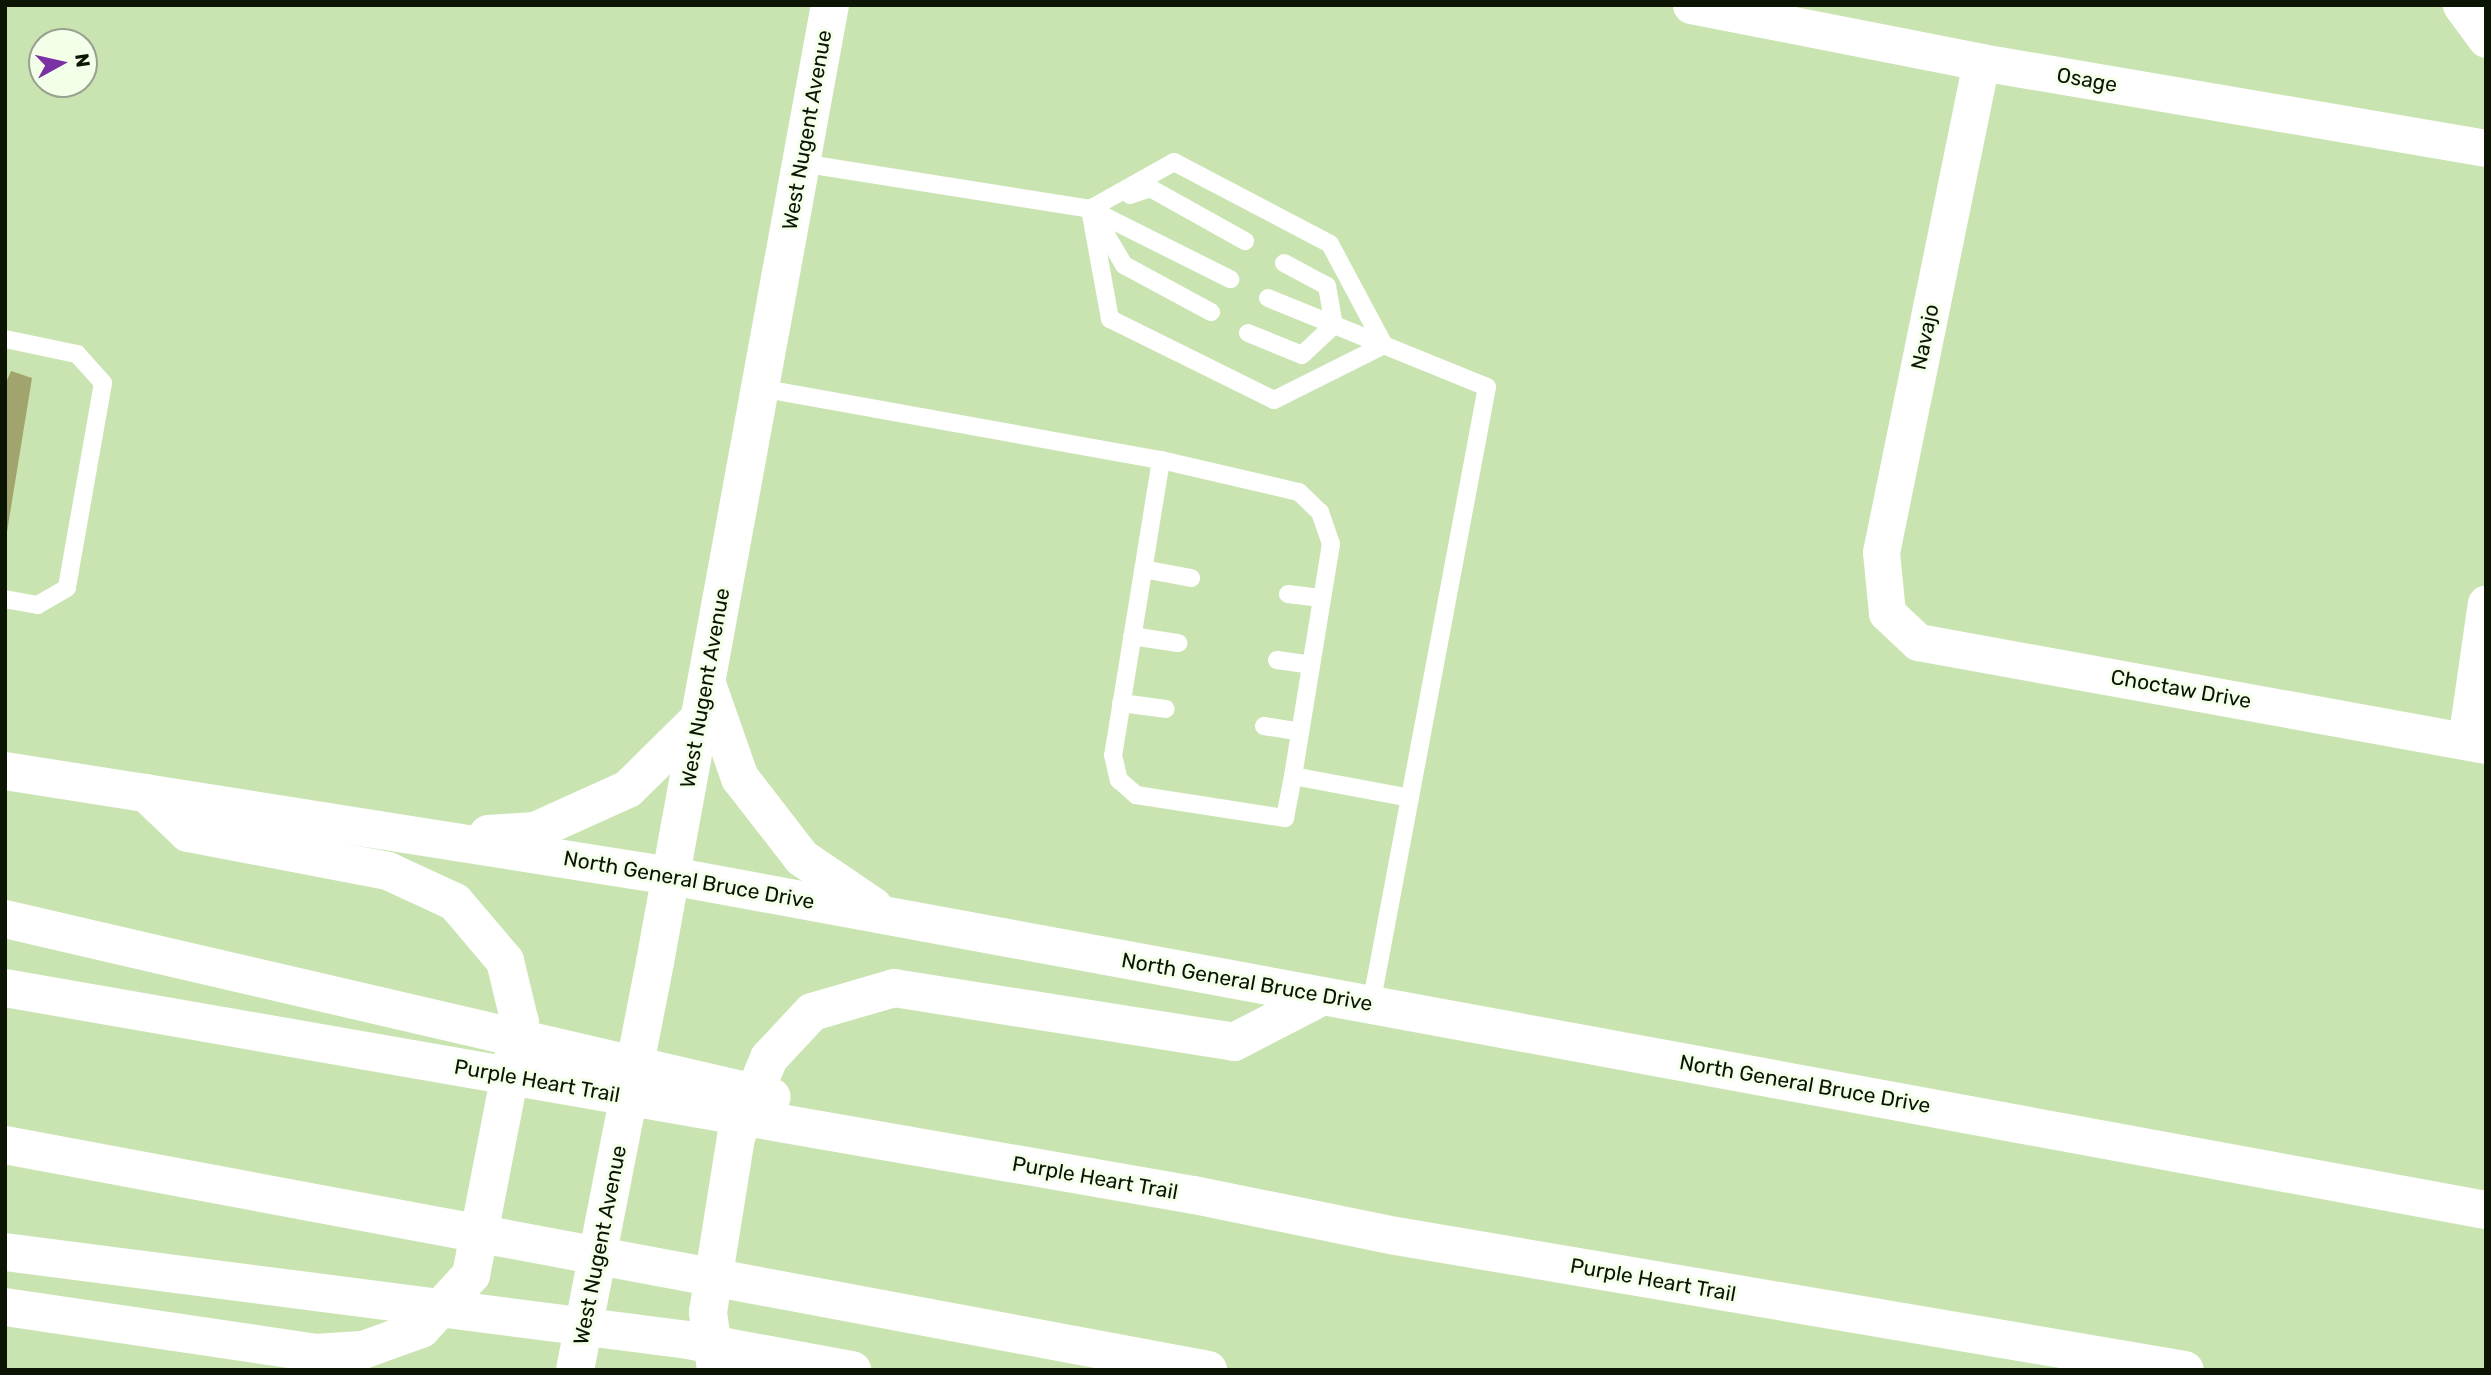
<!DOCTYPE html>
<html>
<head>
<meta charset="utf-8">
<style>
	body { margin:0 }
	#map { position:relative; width:2491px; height:1375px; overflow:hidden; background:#c9e4b1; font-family:Rubik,sans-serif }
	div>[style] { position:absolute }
	.building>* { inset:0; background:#a2a46e }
	.lane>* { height:18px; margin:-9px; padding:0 9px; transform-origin:9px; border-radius:9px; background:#fff }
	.street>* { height:37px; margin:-18.5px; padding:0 18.5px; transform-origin:18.5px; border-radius:18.5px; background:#fff }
	.secondary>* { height:38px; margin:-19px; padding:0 19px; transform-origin:19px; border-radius:19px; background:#fff }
	.highway>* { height:38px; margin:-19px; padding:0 19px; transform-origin:19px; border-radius:19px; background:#fff }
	span { translate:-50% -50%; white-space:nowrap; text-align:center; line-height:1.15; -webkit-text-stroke:6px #f4ffea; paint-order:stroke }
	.street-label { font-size:21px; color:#0c1504 }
	.frame { position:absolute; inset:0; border:7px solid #0c1504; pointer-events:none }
	.north { position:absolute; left:28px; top:28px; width:70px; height:70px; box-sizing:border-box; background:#f4ffea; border:2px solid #97a18e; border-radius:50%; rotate:82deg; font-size:19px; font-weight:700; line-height:28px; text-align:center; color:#0c1504 }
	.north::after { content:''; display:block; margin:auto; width:24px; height:32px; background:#7a31a4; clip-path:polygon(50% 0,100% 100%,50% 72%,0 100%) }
</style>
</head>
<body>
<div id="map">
	<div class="building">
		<i style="clip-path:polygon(11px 371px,32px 378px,7px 532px,5px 385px)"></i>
	</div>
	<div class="lane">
		<i style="left:1174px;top:162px;width:176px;rotate:27.7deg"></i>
		<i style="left:1330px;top:244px;width:115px;rotate:61.9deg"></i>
		<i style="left:1384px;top:345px;width:123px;rotate:153.4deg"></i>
		<i style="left:1274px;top:400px;width:183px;rotate:-153.7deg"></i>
		<i style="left:1110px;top:319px;width:112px;rotate:-100.3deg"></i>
		<i style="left:1090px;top:209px;width:96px;rotate:-29.2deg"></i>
		<i style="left:801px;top:163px;width:293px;rotate:9deg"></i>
		<i style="left:1090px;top:209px;width:157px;rotate:26.6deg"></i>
		<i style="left:1130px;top:195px;width:21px;rotate:-19deg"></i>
		<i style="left:1150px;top:188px;width:109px;rotate:29.2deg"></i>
		<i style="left:1096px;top:218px;width:55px;rotate:59.2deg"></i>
		<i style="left:1124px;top:265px;width:99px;rotate:28.4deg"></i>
		<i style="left:1284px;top:263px;width:49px;rotate:28.1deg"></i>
		<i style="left:1327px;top:286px;width:40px;rotate:80deg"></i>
		<i style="left:1268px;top:298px;width:236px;rotate:22.1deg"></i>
		<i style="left:1487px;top:387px;width:629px;rotate:100.63deg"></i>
		<i style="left:1248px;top:333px;width:58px;rotate:22.2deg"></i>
		<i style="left:1302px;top:355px;width:44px;rotate:-43.2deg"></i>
		<i style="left:5px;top:339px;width:74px;rotate:11.8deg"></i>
		<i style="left:77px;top:354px;width:39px;rotate:48deg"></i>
		<i style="left:103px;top:383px;width:208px;rotate:100deg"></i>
		<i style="left:67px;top:588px;width:34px;rotate:150deg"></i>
		<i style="left:38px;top:605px;width:34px;rotate:-170deg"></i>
		<i style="left:760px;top:388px;width:407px;rotate:10.2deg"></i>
		<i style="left:1161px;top:460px;width:299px;rotate:99.2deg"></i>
		<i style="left:1113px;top:755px;width:26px;rotate:77deg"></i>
		<i style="left:1119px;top:780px;width:23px;rotate:41deg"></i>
		<i style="left:1136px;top:795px;width:151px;rotate:8.8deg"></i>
		<i style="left:1285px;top:818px;width:43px;rotate:-79.2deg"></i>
		<i style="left:1293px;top:776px;width:119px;rotate:10.6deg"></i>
		<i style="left:1161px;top:460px;width:142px;rotate:13.1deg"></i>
		<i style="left:1299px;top:492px;width:29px;rotate:44deg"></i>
		<i style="left:1320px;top:512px;width:34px;rotate:71deg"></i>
		<i style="left:1331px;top:544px;width:235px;rotate:99.3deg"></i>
		<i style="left:1143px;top:569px;width:49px;rotate:10.6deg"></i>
		<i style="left:1288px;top:594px;width:34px;rotate:7deg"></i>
		<i style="left:1132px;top:636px;width:47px;rotate:8.7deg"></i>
		<i style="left:1277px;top:660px;width:34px;rotate:8deg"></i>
		<i style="left:1121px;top:703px;width:45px;rotate:7.6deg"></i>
		<i style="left:1264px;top:726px;width:36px;rotate:9deg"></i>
	</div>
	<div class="street">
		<i style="left:1691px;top:5px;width:296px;rotate:11.1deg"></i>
		<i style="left:1981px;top:62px;width:512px;rotate:9.66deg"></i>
		<i style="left:2461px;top:5px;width:42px;rotate:53.7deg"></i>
		<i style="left:1981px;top:62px;width:500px;rotate:101.53deg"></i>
		<i style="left:1881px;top:552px;width:61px;rotate:84.4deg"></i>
		<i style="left:1887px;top:613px;width:42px;rotate:43.1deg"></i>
		<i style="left:1918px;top:642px;width:577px;rotate:10.28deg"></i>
		<i style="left:2466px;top:741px;width:139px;rotate:-81.8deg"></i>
	</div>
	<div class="secondary">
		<i style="left:707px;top:684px;width:100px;rotate:70.7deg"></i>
		<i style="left:740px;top:778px;width:101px;rotate:52.2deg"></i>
		<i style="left:802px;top:858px;width:86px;rotate:34.1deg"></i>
		<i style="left:5px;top:771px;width:674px;rotate:8.96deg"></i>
		<i style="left:671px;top:876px;width:1845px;rotate:10.43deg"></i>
		<i style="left:488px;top:834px;width:47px;rotate:-3.7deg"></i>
		<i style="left:535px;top:831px;width:102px;rotate:-24.3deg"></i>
		<i style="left:628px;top:789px;width:101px;rotate:-44.6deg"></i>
		<i style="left:5px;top:1307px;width:313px;rotate:8.4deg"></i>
		<i style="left:315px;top:1353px;width:48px;rotate:-3.6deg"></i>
		<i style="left:363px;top:1350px;width:62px;rotate:-19.9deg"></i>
		<i style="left:421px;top:1329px;width:74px;rotate:-47.2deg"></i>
		<i style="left:471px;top:1275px;width:257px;rotate:-79deg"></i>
		<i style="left:520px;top:1023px;width:64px;rotate:-103.6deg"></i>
		<i style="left:505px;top:961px;width:77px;rotate:-130.3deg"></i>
		<i style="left:455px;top:902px;width:74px;rotate:-155.2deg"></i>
		<i style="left:388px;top:871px;width:204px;rotate:-169.2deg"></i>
		<i style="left:188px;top:833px;width:58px;rotate:-136.4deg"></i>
		<i style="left:575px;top:1370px;width:416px;rotate:-78.9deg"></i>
		<i style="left:655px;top:962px;width:973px;rotate:-79.64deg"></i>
		<i style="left:716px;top:1370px;width:59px;rotate:-97.9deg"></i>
		<i style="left:708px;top:1312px;width:177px;rotate:-80.9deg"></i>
		<i style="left:736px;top:1137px;width:86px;rotate:-67.3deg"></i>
		<i style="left:769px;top:1058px;width:63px;rotate:-46.9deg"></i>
		<i style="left:812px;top:1012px;width:85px;rotate:-16.3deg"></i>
		<i style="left:894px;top:988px;width:344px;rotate:9deg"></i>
		<i style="left:1234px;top:1042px;width:100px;rotate:-27.3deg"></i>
	</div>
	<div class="highway">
		<i style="left:5px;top:919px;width:787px;rotate:13.07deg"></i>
		<i style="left:5px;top:988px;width:1207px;rotate:9.88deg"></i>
		<i style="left:1194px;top:1195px;width:206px;rotate:11.5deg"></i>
		<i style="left:1396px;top:1236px;width:800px;rotate:9.64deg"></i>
		<i style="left:5px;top:1145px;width:1224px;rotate:10.59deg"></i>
		<i style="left:5px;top:1252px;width:689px;rotate:7.34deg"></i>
		<i style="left:688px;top:1340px;width:167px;rotate:10.4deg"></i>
	</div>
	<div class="street-label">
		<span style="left:2087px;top:80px;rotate:10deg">Osage</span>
		<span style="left:807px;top:130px;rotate:-80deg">West Nugent Avenue</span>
		<span style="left:1925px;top:337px;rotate:-78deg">Navajo</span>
		<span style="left:705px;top:688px;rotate:-80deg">West Nugent Avenue</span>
		<span style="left:2181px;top:689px;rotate:10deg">Choctaw Drive</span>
		<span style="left:689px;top:880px;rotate:10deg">North General Bruce Drive</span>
		<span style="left:1247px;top:982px;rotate:10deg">North General Bruce Drive</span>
		<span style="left:537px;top:1081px;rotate:10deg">Purple Heart Trail</span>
		<span style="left:1805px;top:1084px;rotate:10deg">North General Bruce Drive</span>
		<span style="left:1095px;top:1178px;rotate:10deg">Purple Heart Trail</span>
		<span style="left:600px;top:1245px;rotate:-79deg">West Nugent Avenue</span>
		<span style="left:1653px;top:1280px;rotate:10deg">Purple Heart Trail</span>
	</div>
	<div class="frame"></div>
	<div class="north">N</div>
</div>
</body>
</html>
